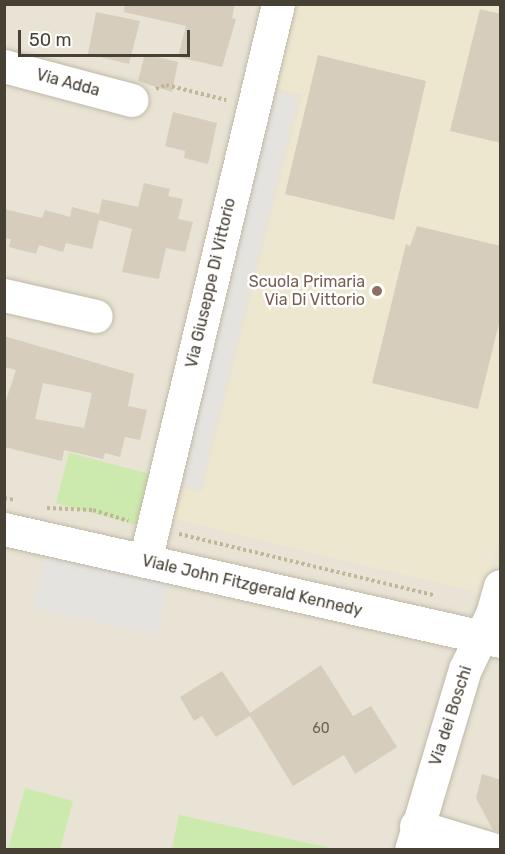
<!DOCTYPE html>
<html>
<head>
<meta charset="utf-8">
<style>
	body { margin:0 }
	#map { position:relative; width:505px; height:854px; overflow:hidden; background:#f4f0e7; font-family:Rubik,sans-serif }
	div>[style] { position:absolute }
	.residential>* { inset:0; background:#e8e3d4 }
	.education>* { inset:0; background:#ede7d0 }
	.green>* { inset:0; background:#cce9ae }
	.parking>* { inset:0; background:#e5e3df }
	.building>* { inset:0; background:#d6cdbc }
	.path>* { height:4px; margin-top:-2px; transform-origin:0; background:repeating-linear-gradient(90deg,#c2b699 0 3px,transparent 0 6px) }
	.roads { filter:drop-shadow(0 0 2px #c0b9a9) drop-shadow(0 0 2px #c0b9a9) }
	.minor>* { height:33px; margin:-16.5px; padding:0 16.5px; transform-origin:16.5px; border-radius:16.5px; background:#fff }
	.dots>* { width:16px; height:16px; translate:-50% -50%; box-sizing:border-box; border:3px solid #fff; border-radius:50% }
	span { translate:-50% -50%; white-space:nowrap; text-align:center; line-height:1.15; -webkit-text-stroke:5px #fff; paint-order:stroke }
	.number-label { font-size:14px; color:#6b6457 }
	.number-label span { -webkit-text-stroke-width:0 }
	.street-label { font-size:16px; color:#474135 }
	.education-label { font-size:16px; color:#785e54 }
	.right { translate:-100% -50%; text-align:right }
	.frame { position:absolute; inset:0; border:6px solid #474135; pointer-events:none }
	.scale { position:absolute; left:18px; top:30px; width:172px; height:27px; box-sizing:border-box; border:3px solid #474135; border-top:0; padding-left:8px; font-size:18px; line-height:21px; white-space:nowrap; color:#474135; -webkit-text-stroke:4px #fff; paint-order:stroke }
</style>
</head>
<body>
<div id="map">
	<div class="residential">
		<i style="clip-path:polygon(5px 5px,500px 5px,500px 564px,406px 849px,5px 850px)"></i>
		<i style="clip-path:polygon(483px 644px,500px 648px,500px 849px,418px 850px)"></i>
	</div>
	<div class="education">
		<i style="clip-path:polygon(293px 5px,500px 5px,500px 539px,483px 594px,170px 518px,178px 488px,202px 492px,302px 95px,272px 87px)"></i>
	</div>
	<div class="green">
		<i style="clip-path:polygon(69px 453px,150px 474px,137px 525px,56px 503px)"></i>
		<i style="clip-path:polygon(25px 788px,73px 801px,60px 849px,8px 849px)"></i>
		<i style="clip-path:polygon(179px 815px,335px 849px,172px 849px)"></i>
	</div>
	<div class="parking">
		<i style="clip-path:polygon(264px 89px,297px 98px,199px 489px,169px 481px)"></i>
		<i style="clip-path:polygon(46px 550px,170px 577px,157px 635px,33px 608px)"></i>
	</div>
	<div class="building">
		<i style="clip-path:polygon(125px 4px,235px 4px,232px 18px,236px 19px,222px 67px,178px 57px,186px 26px,124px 12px)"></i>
		<i style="clip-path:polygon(480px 9px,501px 14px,501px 143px,450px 131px)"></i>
		<i style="clip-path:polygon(96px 12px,140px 21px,129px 64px,88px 54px)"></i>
		<i style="clip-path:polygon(145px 54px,178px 62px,172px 92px,138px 81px)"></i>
		<i style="clip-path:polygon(318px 55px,426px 81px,394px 220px,285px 194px)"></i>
		<i style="clip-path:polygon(173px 112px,217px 123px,208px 164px,184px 158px,185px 151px,165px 146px)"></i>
		<i style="clip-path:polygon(144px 183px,170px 189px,168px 196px,183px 199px,178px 219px,193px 222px,185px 252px,166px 248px,159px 279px,122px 272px,132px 229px,99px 220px,92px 249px,66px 243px,63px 252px,39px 245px,36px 254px,9px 247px,11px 239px,4px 238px,4px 209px,42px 218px,45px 210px,70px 217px,72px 207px,99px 214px,102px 199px,138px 207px)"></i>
		<i style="clip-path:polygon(417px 226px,501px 246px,501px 315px,478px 409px,372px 383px,406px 244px,410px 246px)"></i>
		<i style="clip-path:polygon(evenodd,4px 336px,134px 374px,128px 406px,147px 410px,140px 440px,125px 437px,120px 457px,105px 453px,103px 459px,64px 450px,62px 461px,4px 447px,4px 406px,16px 370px,4px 367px,4px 336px,43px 383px,92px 393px,84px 428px,35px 419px,43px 383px)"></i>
		<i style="clip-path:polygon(321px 665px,353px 716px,371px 706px,397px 747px,355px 774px,344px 755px,293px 786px,250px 716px,216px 737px,202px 716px,194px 721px,180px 697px,222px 671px,250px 713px)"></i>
		<i style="clip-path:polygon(482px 774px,501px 780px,501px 832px,493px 830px,476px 798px)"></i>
	</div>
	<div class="path">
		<i style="left:156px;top:89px;width:11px;rotate:-22deg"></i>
		<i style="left:166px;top:85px;width:62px;rotate:14deg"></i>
		<i style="left:4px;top:498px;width:10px;rotate:11deg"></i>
		<i style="left:47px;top:508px;width:46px;rotate:2.5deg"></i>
		<i style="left:93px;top:510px;width:37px;rotate:17deg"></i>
		<i style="left:179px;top:534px;width:262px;rotate:13.5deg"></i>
	</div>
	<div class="roads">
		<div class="minor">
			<i style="left:4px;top:66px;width:132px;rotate:14.9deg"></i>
			<i style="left:4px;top:295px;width:94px;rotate:12.9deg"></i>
			<i style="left:4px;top:529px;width:508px;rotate:12.72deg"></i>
			<i style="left:145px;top:561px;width:573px;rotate:-76.57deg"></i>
			<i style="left:416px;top:826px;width:83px;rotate:16.9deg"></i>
			<i style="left:411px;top:850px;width:189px;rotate:-73.4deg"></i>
			<i style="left:465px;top:669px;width:61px;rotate:-63.9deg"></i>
			<i style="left:492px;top:614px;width:29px;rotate:-74deg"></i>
		</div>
	</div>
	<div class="dots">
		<i style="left:377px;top:291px;background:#8d6e63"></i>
	</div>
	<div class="number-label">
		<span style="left:321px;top:729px">60</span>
	</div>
	<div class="street-label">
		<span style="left:68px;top:83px;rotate:15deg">Via Adda</span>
		<span style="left:211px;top:283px;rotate:-77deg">Via Giuseppe Di Vittorio</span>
		<span style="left:252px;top:586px;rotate:13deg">Viale John Fitzgerald Kennedy</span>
		<span style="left:451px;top:716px;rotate:-72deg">Via dei Boschi</span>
	</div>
	<div class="education-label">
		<span class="right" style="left:365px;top:291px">Scuola Primaria<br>Via Di Vittorio</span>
	</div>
	<div class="frame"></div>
	<div class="scale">50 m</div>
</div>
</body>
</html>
